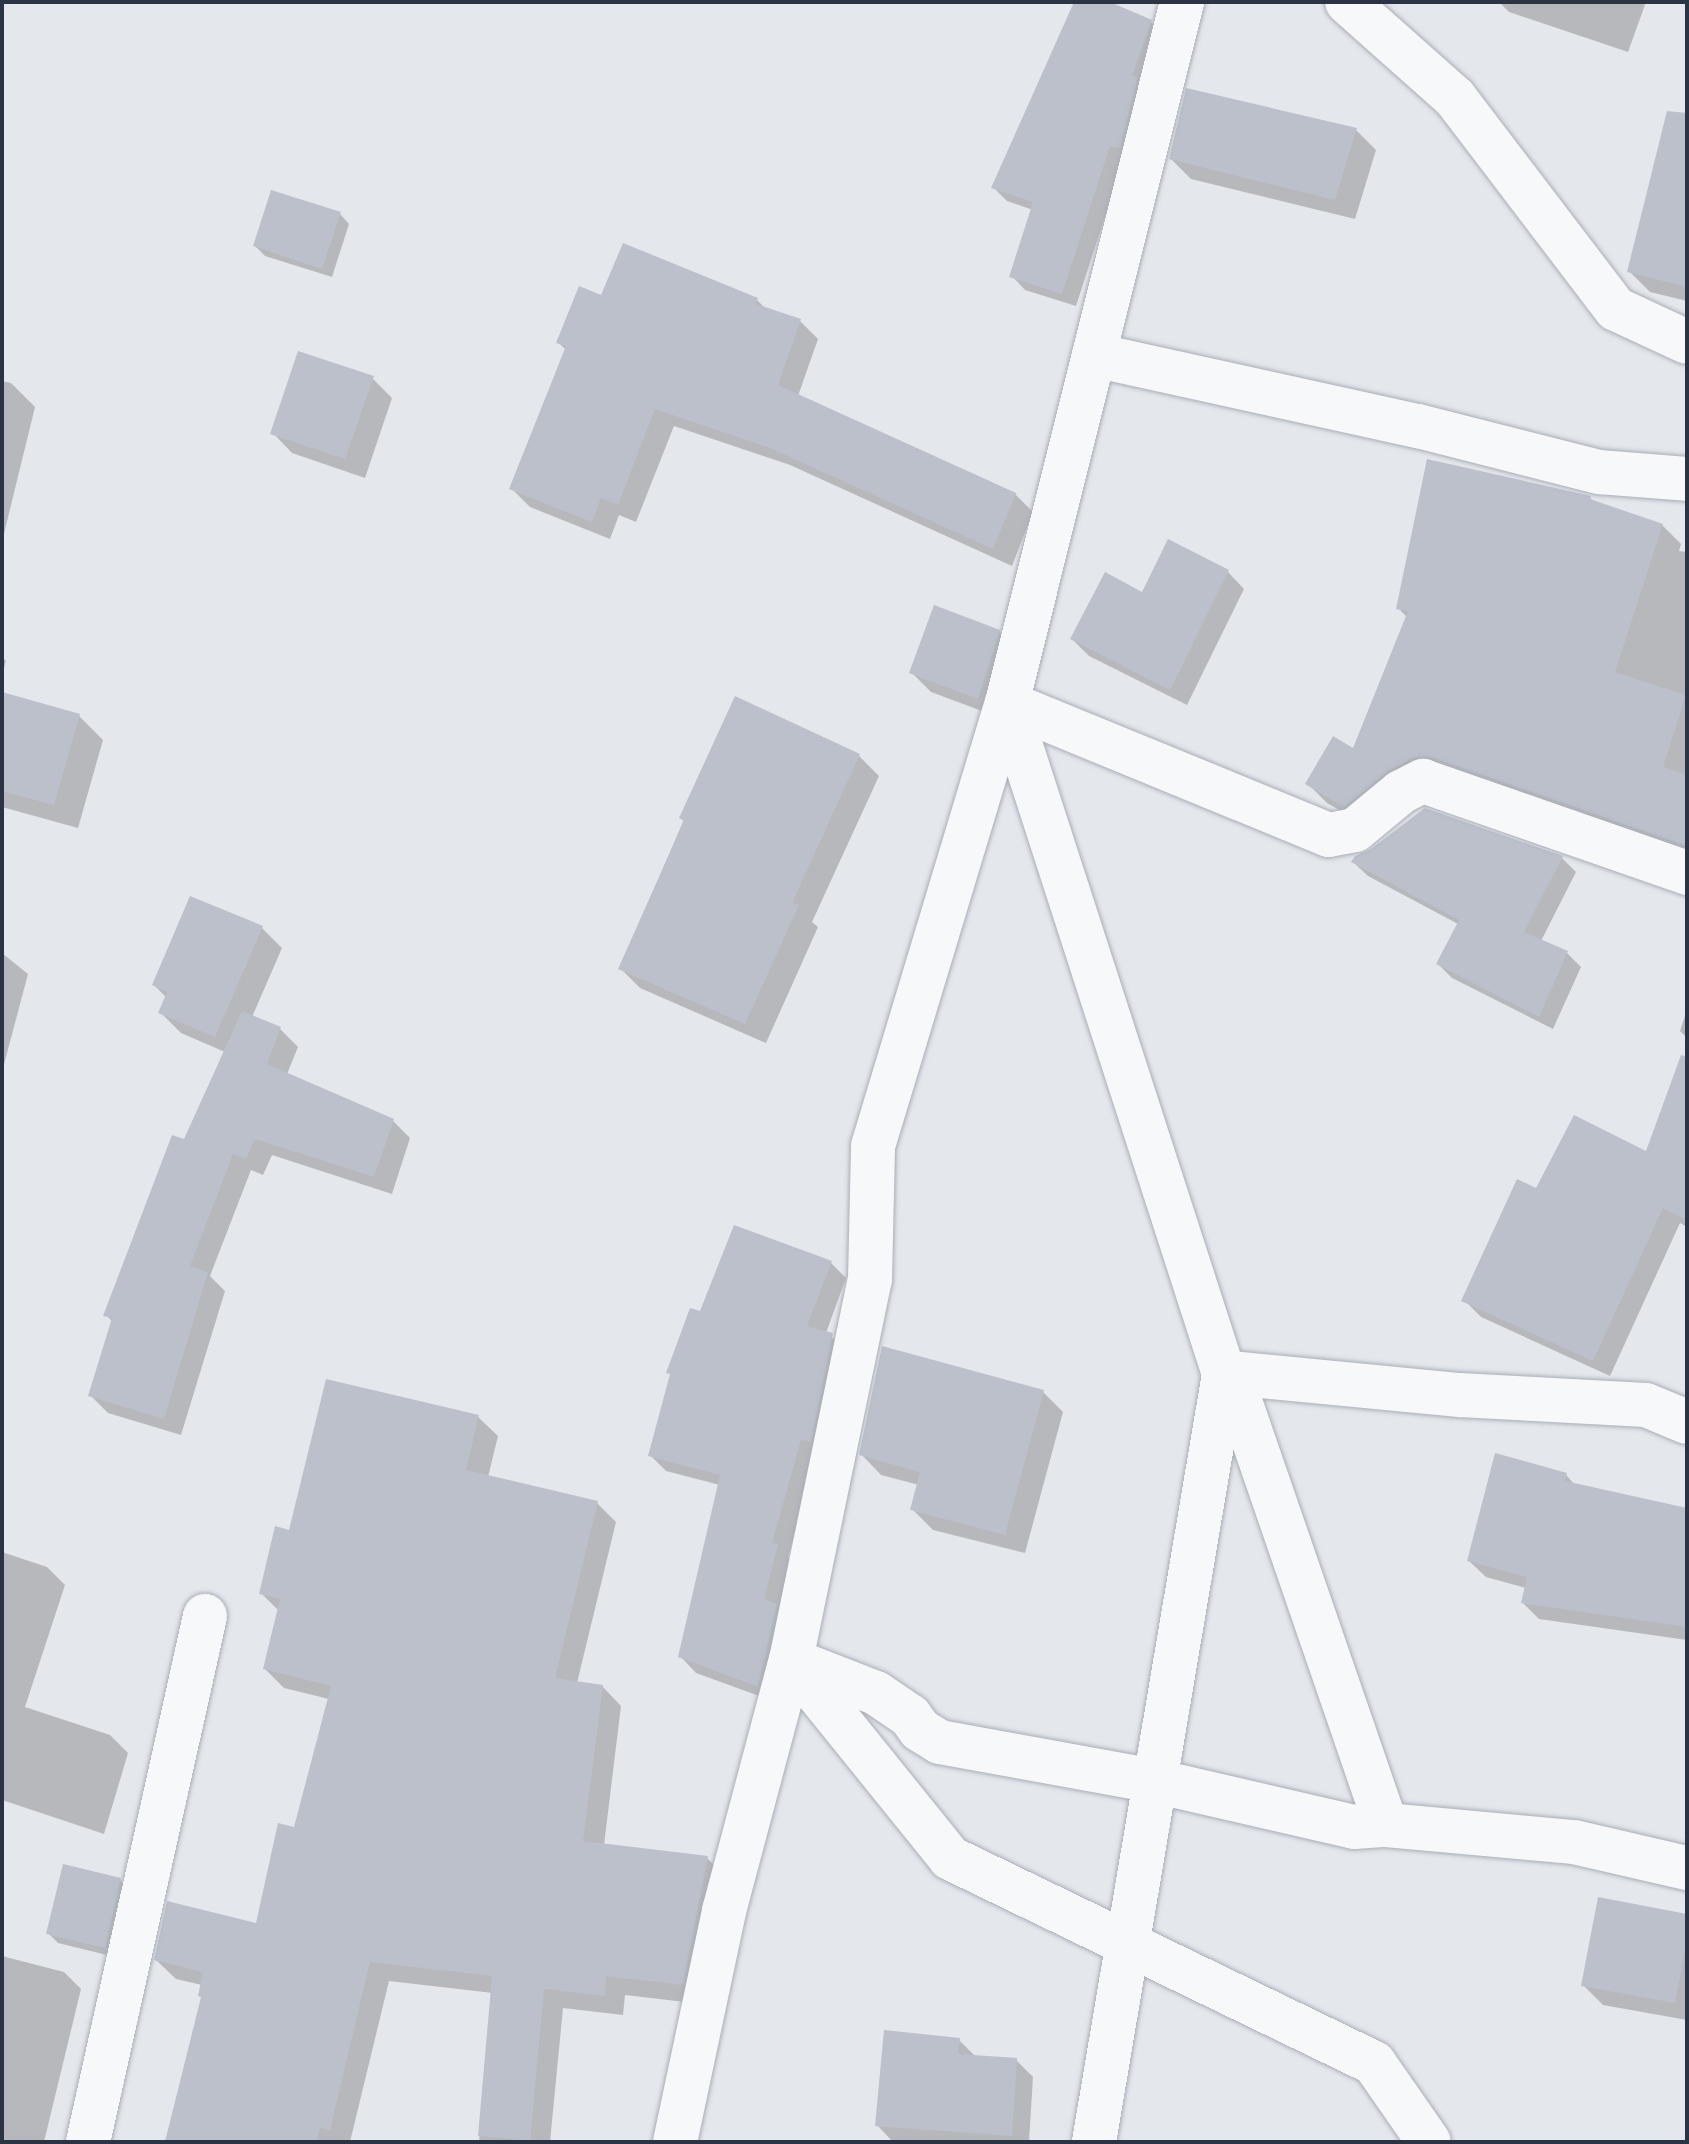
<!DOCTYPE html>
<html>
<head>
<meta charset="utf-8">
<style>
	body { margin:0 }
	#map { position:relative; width:1689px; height:2144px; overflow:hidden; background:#e4e7ec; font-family:"Titillium Web",sans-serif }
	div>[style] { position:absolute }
	.shadow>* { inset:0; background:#0003 }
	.building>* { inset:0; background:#bbc0ca }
	.roads { filter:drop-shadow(0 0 2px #a9aeb7) drop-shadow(0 0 2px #a9aeb7) }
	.minor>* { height:44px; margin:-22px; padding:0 22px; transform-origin:22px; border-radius:22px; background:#f7f8fa }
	span { translate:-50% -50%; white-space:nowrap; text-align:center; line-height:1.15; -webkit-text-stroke:8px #f4f6f9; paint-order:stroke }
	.frame { position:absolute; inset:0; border:4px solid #2b3445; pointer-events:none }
</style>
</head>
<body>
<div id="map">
	<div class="shadow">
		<i style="clip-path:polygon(1076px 2px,1106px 2px,1151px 22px,1164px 35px,1076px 306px,1025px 290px,1012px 276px,1033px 210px,1007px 201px,994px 188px)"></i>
		<i style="clip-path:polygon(1499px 2px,1646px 2px,1628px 52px,1509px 12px)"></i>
		<i style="clip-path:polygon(1356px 130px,1376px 150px,1355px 219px,1191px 179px,1171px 159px)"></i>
		<i style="clip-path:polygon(1687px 135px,1687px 301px,1650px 292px,1630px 272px)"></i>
		<i style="clip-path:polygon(340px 214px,349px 224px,332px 277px,265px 256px,255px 246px)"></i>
		<i style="clip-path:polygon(602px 298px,757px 300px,767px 310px,800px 321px,818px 339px,798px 396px,1015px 494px,1033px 512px,1012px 566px,790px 465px,674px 426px,636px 522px,619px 515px,610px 539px,530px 507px,512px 489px,566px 350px,558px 342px)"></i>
		<i style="clip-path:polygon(372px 378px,392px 398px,365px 478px,292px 453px,273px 433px)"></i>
		<i style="clip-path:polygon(2px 381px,11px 383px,35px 407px,2px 542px)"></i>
		<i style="clip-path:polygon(1590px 498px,1596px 503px,1662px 525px,1681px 544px,1679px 551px,1687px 552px,1687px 858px,1451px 775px,1364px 824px,1327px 803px,1308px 784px,1354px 751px,1407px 617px,1398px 608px)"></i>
		<i style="clip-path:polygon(1228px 572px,1244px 589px,1187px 705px,1089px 656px,1072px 639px,1143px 594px)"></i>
		<i style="clip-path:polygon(998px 631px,1018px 651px,998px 717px,931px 692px,911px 672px)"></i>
		<i style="clip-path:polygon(2px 657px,6px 661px,2px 675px)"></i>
		<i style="clip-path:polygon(2px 694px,79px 716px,103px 740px,78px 828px,2px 807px)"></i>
		<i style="clip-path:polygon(736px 699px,859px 756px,879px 776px,812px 922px,818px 927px,766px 1043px,640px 988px,620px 968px)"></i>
		<i style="clip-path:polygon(1425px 810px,1562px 858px,1576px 872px,1541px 941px,1566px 952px,1581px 967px,1553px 1029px,1452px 978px,1438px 964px,1458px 924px,1368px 876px,1353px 862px)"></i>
		<i style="clip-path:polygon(262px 928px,282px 948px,252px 1017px,280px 1029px,298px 1047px,287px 1074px,392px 1120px,410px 1138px,392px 1194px,272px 1155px,263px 1175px,251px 1170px,210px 1276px,225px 1291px,181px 1435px,108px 1413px,91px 1396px,113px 1322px,106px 1315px,225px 1052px,181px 1033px,161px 1013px,167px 998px,154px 985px)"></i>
		<i style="clip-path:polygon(2px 953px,28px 974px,2px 1072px)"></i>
		<i style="clip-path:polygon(1687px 1009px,1687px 1038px,1680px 1031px)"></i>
		<i style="clip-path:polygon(1687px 1135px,1687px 1227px,1680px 1223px,1610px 1376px,1481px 1317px,1464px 1300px,1647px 1154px)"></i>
		<i style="clip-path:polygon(831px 1263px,846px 1278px,826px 1333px,848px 1350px,788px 1557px,792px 1562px,773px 1701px,696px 1673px,681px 1657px,720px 1485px,666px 1471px,650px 1455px,701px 1314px)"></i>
		<i style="clip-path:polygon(1043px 1392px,1063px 1412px,1025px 1553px,933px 1530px,913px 1510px,919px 1485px,881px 1475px,861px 1454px)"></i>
		<i style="clip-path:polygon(478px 1417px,498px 1436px,488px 1477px,597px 1503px,616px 1522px,577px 1683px,602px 1686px,621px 1706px,604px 1845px,707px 1858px,726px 1877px,702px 2004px,625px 1995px,623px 2015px,563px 2008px,550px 2142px,479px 2142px,493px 1993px,389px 1981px,350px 2142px,165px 2142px,203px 1998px,202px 1985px,176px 1979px,156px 1960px,257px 1925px,296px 1829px,329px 1699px,284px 1688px,265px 1669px,279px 1611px,261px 1593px,291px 1532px)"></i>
		<i style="clip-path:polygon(1566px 1475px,1576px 1486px,1687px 1510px,1687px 1640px,1539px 1619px,1523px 1603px,1526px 1588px,1486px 1577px,1469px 1561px)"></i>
		<i style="clip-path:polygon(2px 1552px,47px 1567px,65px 1585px,25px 1707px,110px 1735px,128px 1753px,104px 1834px,2px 1800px)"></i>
		<i style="clip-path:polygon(120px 1880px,130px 1890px,115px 1957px,58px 1943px,48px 1933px)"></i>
		<i style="clip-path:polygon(1687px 1916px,1687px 2020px,1603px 2005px,1583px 1985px)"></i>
		<i style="clip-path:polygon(2px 1956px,64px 1972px,81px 1989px,44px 2142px,2px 2142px)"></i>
		<i style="clip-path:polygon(959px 2040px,976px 2057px,1016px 2060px,1033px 2077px,1029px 2142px,893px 2142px,877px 2125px)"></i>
	</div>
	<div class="building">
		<i style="clip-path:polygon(1074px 2px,1110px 2px,1152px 20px,1132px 76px,1138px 77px,1120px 148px,1110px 146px,1062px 294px,1009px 277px,1033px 202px,991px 188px)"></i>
		<i style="clip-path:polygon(1186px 88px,1357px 128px,1335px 200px,1169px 159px)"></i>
		<i style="clip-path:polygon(1667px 111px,1687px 113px,1687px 287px,1627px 272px)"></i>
		<i style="clip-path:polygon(271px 190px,341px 212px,322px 269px,253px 246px)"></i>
		<i style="clip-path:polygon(623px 243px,758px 298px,756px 304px,801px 319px,778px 385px,1016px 493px,993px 549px,770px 448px,655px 409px,618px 505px,601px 498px,592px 522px,509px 489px,566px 346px,556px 343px,579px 286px,601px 295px)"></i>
		<i style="clip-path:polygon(298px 351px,374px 376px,345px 459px,270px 434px)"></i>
		<i style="clip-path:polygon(1427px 459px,1591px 496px,1590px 499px,1663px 524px,1615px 672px,1686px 695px,1663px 767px,1687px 775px,1687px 846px,1431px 757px,1412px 758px,1390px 770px,1344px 807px,1305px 784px,1333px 736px,1353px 748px,1408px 611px,1396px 609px)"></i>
		<i style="clip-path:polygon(1168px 539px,1229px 570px,1170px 690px,1070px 639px,1105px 572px,1142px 592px)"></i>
		<i style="clip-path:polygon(934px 605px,1000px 630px,978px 699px,909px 673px)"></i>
		<i style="clip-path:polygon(2px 692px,80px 714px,54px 805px,2px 791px)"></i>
		<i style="clip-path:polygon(735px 696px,860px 754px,792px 903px,799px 905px,745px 1024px,618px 969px,684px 821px,679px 818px)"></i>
		<i style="clip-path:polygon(1425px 808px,1563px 856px,1524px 932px,1568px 951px,1539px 1017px,1436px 964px,1459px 920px,1351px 862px,1355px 856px,1371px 849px)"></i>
		<i style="clip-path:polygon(190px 896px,263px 926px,215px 1037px,158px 1013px,167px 992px,152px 985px)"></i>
		<i style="clip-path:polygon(242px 1011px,281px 1027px,267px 1064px,394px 1119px,374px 1177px,255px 1139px,246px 1159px,233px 1154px,190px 1266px,208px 1272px,164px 1419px,88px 1396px,112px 1318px,103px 1316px,172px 1135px,184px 1139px)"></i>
		<i style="clip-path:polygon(1681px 1055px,1687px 1057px,1687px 1220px,1663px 1208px,1593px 1361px,1461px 1301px,1517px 1179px,1536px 1188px,1574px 1115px,1646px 1151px)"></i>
		<i style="clip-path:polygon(734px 1225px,832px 1261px,807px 1326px,833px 1333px,811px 1442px,801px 1440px,772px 1543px,778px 1544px,764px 1599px,777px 1604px,758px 1687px,678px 1657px,720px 1475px,648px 1456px,670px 1374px,666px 1373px,690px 1308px,700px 1311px)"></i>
		<i style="clip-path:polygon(882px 1346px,1044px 1390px,1005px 1535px,910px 1510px,920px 1472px,859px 1455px)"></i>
		<i style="clip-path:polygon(326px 1379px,479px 1415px,466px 1470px,598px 1501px,555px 1678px,603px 1685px,583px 1841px,708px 1856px,683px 1985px,606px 1976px,605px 1996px,544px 1989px,530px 2141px,478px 2136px,492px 1976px,370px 1962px,330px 2130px,320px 2128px,317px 2142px,165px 2142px,201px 1997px,198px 1996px,203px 1972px,154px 1960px,167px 1901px,256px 1923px,278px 1823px,294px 1827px,331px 1686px,263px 1669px,280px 1599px,259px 1594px,275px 1526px,289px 1530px)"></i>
		<i style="clip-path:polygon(1495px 1453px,1567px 1473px,1565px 1481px,1687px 1508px,1687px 1627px,1521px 1603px,1527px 1577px,1467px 1561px)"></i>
		<i style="clip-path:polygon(63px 1864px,121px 1878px,105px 1948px,46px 1934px)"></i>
		<i style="clip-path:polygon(1598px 1897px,1687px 1914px,1687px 1939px,1675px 2003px,1581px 1986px)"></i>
		<i style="clip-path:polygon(884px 2030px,960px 2038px,958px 2054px,1017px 2058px,1012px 2136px,875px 2126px)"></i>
	</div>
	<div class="roads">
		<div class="minor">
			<i style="left:1347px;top:2px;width:144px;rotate:41.6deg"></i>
			<i style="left:1455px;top:98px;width:265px;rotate:52.7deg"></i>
			<i style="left:1616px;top:309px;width:78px;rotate:24.9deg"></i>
			<i style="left:1094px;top:355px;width:332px;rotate:12.4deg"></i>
			<i style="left:1418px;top:426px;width:187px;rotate:14.3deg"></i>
			<i style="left:1599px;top:472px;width:88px;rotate:4.5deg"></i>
			<i style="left:1007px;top:703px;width:705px;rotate:72.08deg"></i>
			<i style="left:1224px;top:1374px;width:779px;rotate:99.61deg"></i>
			<i style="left:1007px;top:703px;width:348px;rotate:22.3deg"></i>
			<i style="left:1329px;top:835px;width:26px;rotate:-11deg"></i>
			<i style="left:1355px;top:830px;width:60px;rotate:-39.6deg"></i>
			<i style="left:1401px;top:792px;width:25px;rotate:-27deg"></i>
			<i style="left:1423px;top:781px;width:280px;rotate:19.2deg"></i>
			<i style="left:791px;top:1660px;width:91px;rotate:21.2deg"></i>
			<i style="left:876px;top:1693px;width:41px;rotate:34.1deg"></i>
			<i style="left:910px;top:1716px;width:17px;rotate:54deg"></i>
			<i style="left:920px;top:1730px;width:23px;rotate:31deg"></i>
			<i style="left:940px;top:1742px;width:219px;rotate:10.3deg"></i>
			<i style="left:1155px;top:1781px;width:204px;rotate:13deg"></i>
			<i style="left:1354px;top:1827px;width:32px;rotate:-4deg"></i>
			<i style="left:1386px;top:1825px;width:478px;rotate:-109deg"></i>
			<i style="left:1230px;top:1373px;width:231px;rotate:5.5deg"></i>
			<i style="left:1460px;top:1395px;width:186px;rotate:3.1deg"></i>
			<i style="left:1646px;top:1405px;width:44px;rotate:22.5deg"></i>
			<i style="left:792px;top:1662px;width:252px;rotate:51.1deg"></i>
			<i style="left:950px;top:1858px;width:471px;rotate:25.8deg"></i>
			<i style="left:1374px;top:2063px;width:96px;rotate:55.2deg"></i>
			<i style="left:1386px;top:1825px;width:189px;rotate:5.2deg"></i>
			<i style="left:1574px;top:1842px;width:116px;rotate:13deg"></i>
			<i style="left:88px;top:2142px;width:539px;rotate:-77.46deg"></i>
			<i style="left:675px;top:2142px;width:236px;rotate:-78deg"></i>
			<i style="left:724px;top:1911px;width:260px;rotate:-75.1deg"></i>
			<i style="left:791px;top:1660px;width:388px;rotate:-78.3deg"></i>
			<i style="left:870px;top:1280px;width:134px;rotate:-88.7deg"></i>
			<i style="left:873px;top:1146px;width:463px;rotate:-73.2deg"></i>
			<i style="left:1007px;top:703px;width:723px;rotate:-75.98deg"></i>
		</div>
	</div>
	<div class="frame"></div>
</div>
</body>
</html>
